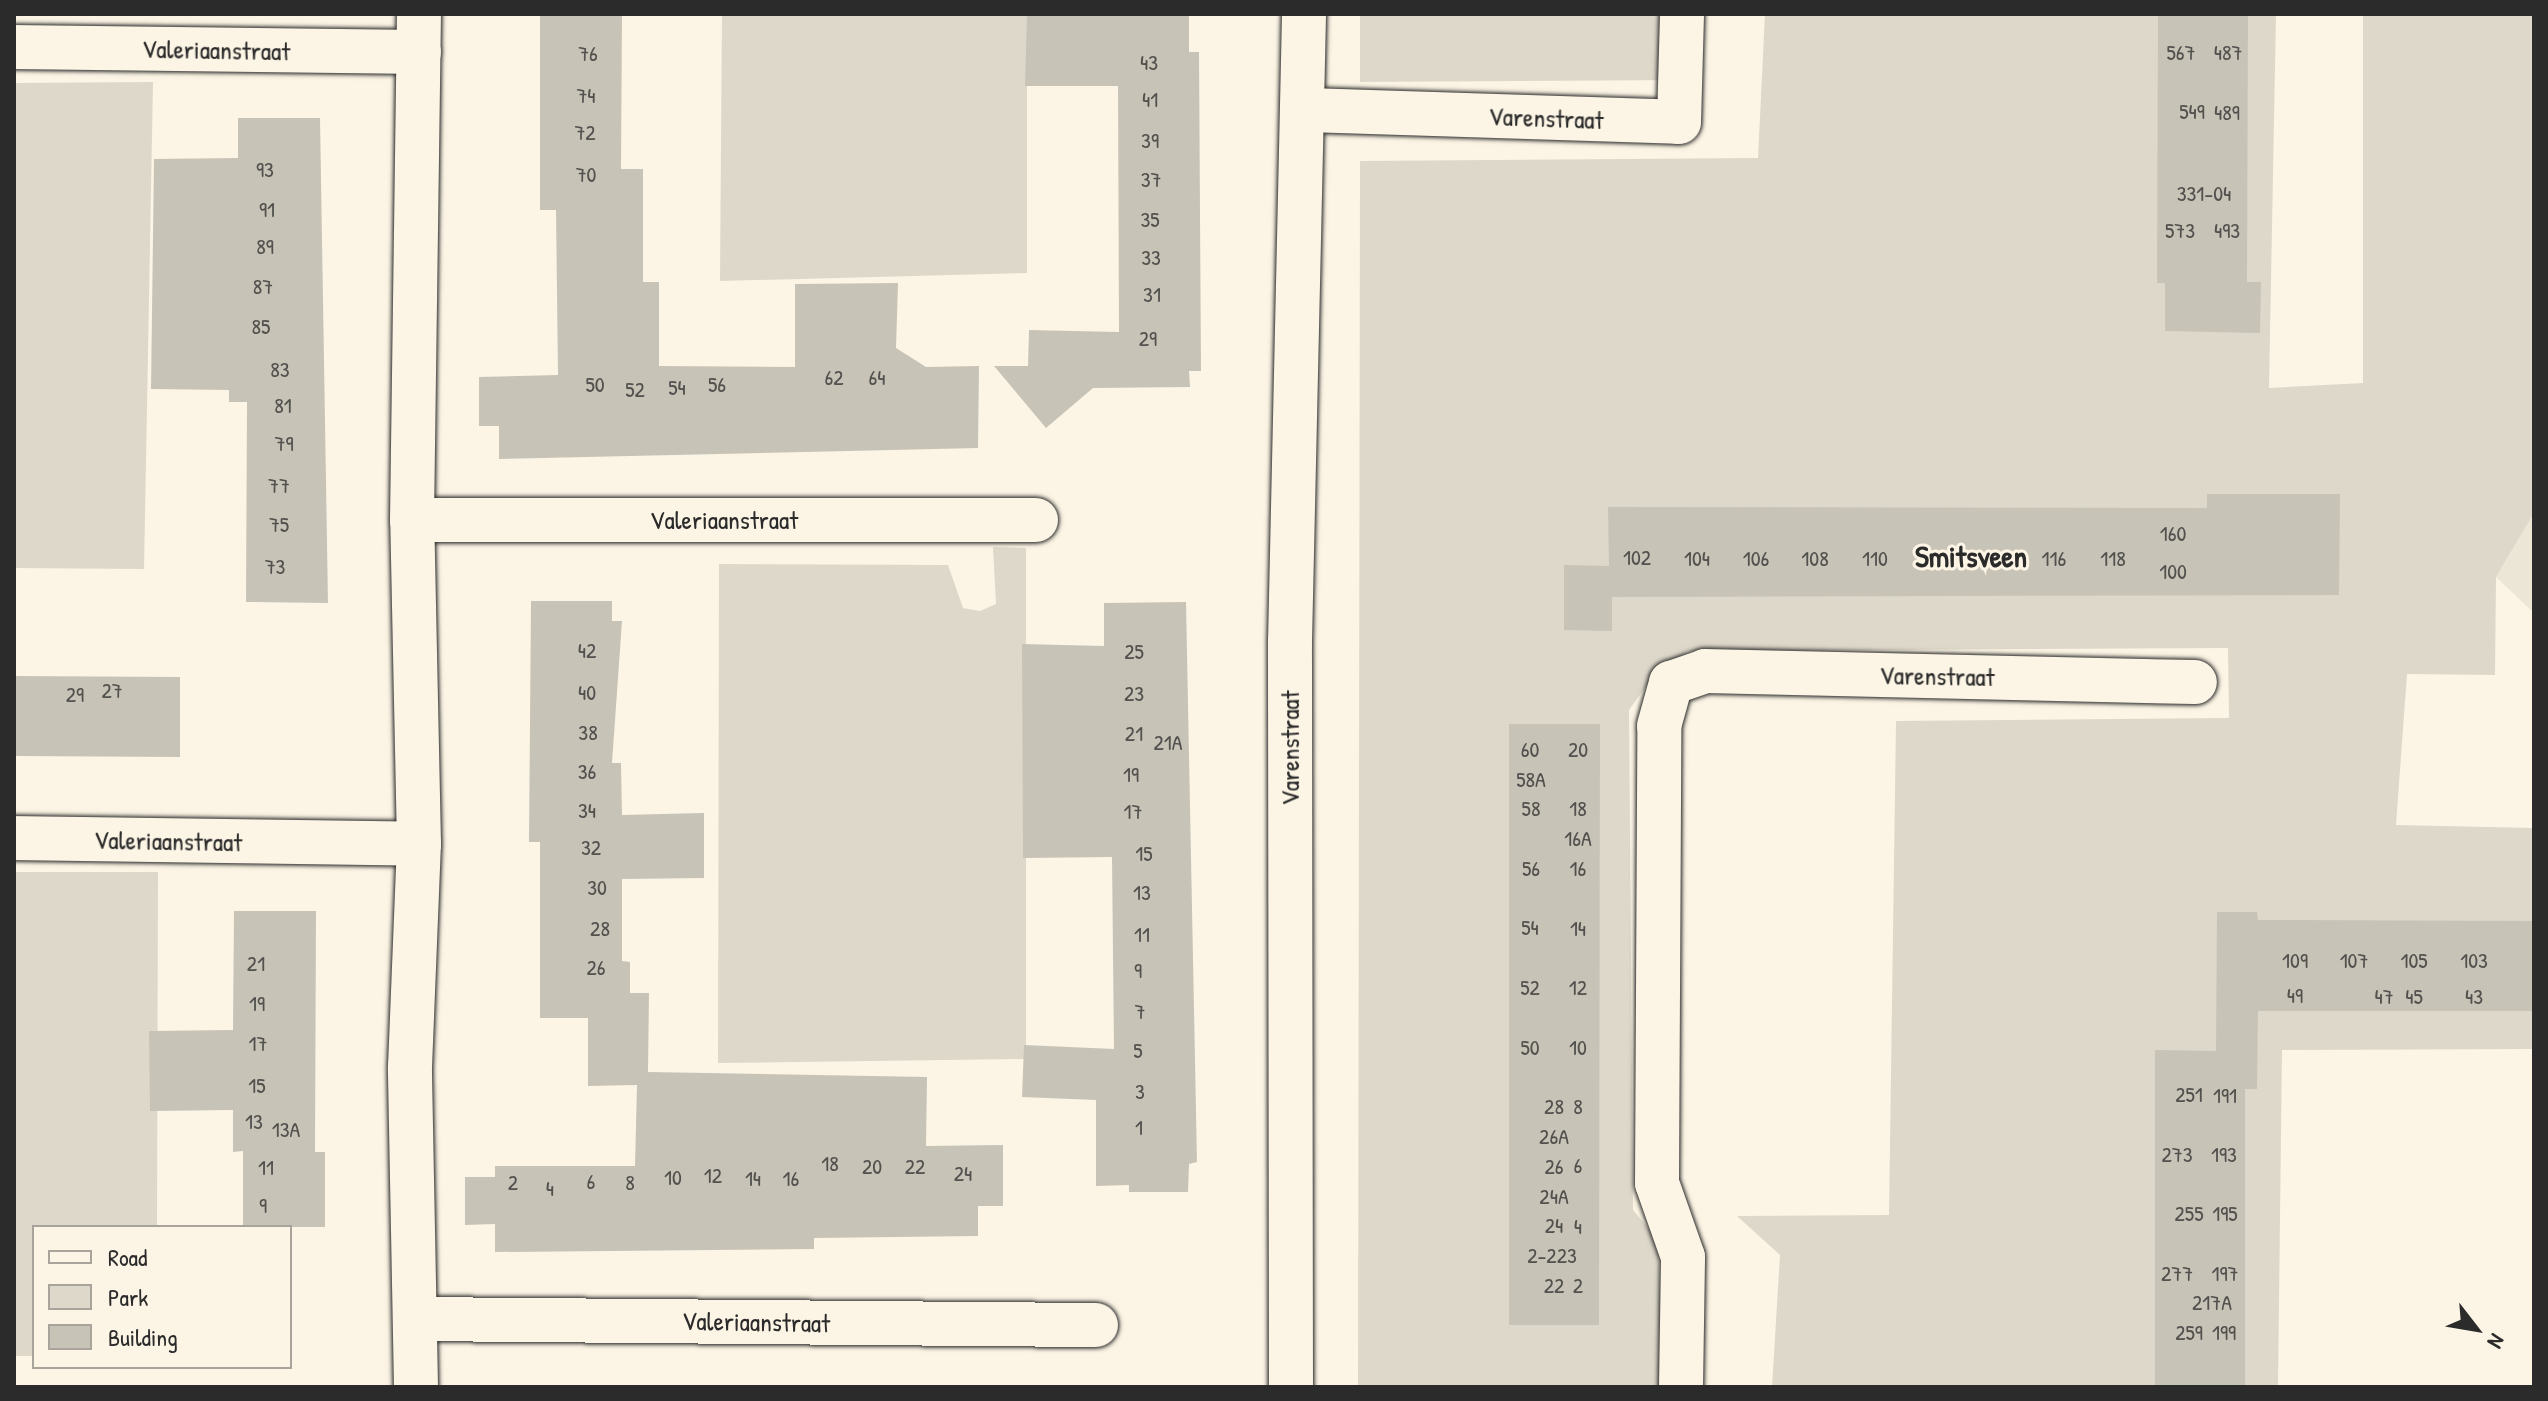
<!DOCTYPE html>
<html>
<head>
<meta charset="utf-8">
<style>
	body { margin:0 }
	#map { position:relative; width:2548px; height:1401px; overflow:hidden; background:#fcf5e5; font-family:"Patrick Hand",sans-serif }
	div>[style] { position:absolute }
	.built>* { inset:0; background:#ece6d7 }
	.green>* { inset:0; background:#ded8ca }
	.building>* { inset:0; background:#c8c3b7 }
	.roads { filter:drop-shadow(0 0 2px #2b2b2b) drop-shadow(0 0 2px #2b2b2b) }
	.street>* { height:44px; margin:-22px; padding:0 22px; transform-origin:22px; border-radius:22px; background:#fcf5e5 }
	span { translate:-50% -50%; white-space:nowrap; text-align:center; line-height:1.15; -webkit-text-stroke:6px #fcf5e5; paint-order:stroke }
	.number-label { font-size:22px; color:#52514e }
	.number-label span { -webkit-text-stroke-width:0 }
	.street-label { font-size:26px; color:#2b2b2b }
	.quarter-label { font-size:30px; color:#2b2b2b; font-weight:700 }
	.frame { position:absolute; inset:0; border:16px solid #2b2b2b; pointer-events:none }
	.legend { position:absolute; left:32px; top:1225px; width:260px; height:144px; box-sizing:border-box; background:#fcf5e5; border:2px solid #a8a49b; margin:0; padding:10px 14px; list-style:none; font-size:24px; color:#2b2b2b }
	.legend li { display:flex; align-items:center; gap:16px; height:40px }
	.legend b { width:40px; border:2px solid #a8a49b }
	.north { position:absolute; left:2436px; top:1289px; width:80px; height:80px; -webkit-text-stroke:6px #fcf5e5; paint-order:stroke; rotate:121deg; font-size:22px; font-weight:700; line-height:32px; text-align:center; color:#2b2b2b }
	.north::after { content:''; display:block; margin:auto; width:28px; height:36px; background:#2b2b2b; clip-path:polygon(50% 0,100% 100%,50% 72%,0 100%) }
</style>
</head>
<body>
<div id="map">
	<div class="built">
		<i style="clip-path:polygon(2534px 513px,2534px 613px,2496px 577px)"></i>
	</div>
	<div class="green">
		<i style="clip-path:polygon(722px 14px,1027px 14px,1027px 273px,720px 281px)"></i>
		<i style="clip-path:polygon(1360px 14px,1686px 14px,1683px 80px,1360px 82px)"></i>
		<i style="clip-path:polygon(1765px 14px,2276px 14px,2269px 388px,2363px 383px,2363px 14px,2534px 16px,2534px 513px,2496px 577px,2495px 675px,2407px 674px,2396px 825px,2534px 828px,2534px 1049px,2282px 1050px,2278px 1387px,1772px 1387px,1780px 1255px,1737px 1216px,1889px 1215px,1896px 721px,2229px 718px,2228px 648px,1688px 651px,1655px 674px,1629px 710px,1633px 1210px,1658px 1240px,1663px 1387px,1358px 1387px,1360px 161px,1758px 158px)"></i>
		<i style="clip-path:polygon(153px 82px,144px 569px,14px 568px,14px 83px)"></i>
		<i style="clip-path:polygon(993px 547px,1026px 548px,1026px 1059px,718px 1063px,719px 564px,948px 565px,963px 608px,980px 611px,996px 604px)"></i>
		<i style="clip-path:polygon(14px 872px,158px 872px,157px 1227px,34px 1227px,34px 1356px,14px 1356px)"></i>
	</div>
	<div class="building">
		<i style="clip-path:polygon(540px 14px,622px 14px,621px 169px,643px 169px,643px 282px,659px 282px,659px 366px,795px 367px,795px 284px,898px 283px,896px 348px,926px 367px,979px 366px,978px 448px,499px 459px,499px 426px,479px 426px,479px 377px,558px 375px,556px 210px,540px 210px)"></i>
		<i style="clip-path:polygon(1027px 14px,1189px 14px,1189px 52px,1199px 52px,1201px 371px,1189px 371px,1190px 387px,1093px 388px,1046px 428px,994px 366px,1028px 366px,1029px 330px,1119px 332px,1118px 86px,1025px 86px)"></i>
		<i style="clip-path:polygon(2158px 14px,2248px 14px,2247px 282px,2261px 282px,2260px 333px,2165px 331px,2165px 283px,2157px 283px)"></i>
		<i style="clip-path:polygon(238px 118px,320px 118px,328px 603px,246px 602px,247px 402px,229px 402px,229px 390px,151px 389px,154px 159px,238px 158px)"></i>
		<i style="clip-path:polygon(2207px 494px,2340px 494px,2339px 595px,1612px 597px,1612px 631px,1564px 630px,1564px 565px,1609px 566px,1608px 507px,2207px 508px)"></i>
		<i style="clip-path:polygon(531px 601px,612px 601px,612px 621px,622px 621px,612px 763px,621px 763px,622px 815px,704px 813px,704px 878px,622px 879px,622px 961px,630px 962px,630px 993px,649px 993px,648px 1072px,927px 1077px,926px 1146px,1003px 1145px,1003px 1206px,978px 1206px,978px 1236px,814px 1238px,814px 1249px,495px 1252px,495px 1224px,465px 1225px,465px 1177px,495px 1177px,495px 1166px,635px 1166px,637px 1085px,588px 1086px,588px 1018px,540px 1018px,540px 842px,529px 842px)"></i>
		<i style="clip-path:polygon(1186px 602px,1197px 1162px,1189px 1164px,1188px 1192px,1129px 1192px,1129px 1185px,1096px 1186px,1096px 1100px,1022px 1097px,1024px 1045px,1114px 1049px,1112px 857px,1023px 858px,1022px 644px,1104px 646px,1104px 603px)"></i>
		<i style="clip-path:polygon(14px 676px,180px 677px,180px 757px,14px 756px)"></i>
		<i style="clip-path:polygon(1509px 724px,1600px 724px,1599px 1325px,1509px 1325px)"></i>
		<i style="clip-path:polygon(234px 911px,316px 911px,315px 1152px,325px 1152px,325px 1227px,243px 1227px,243px 1151px,233px 1152px,233px 1110px,150px 1111px,149px 1031px,233px 1030px)"></i>
		<i style="clip-path:polygon(2217px 912px,2257px 912px,2258px 920px,2534px 921px,2534px 1011px,2258px 1011px,2257px 1089px,2245px 1089px,2245px 1387px,2155px 1387px,2155px 1050px,2216px 1051px)"></i>
	</div>
	<div class="roads">
		<div class="street">
			<i style="left:14px;top:47px;width:405px;rotate:0.7deg"></i>
			<i style="left:1306px;top:110px;width:373px;rotate:1.8deg"></i>
			<i style="left:1679px;top:122px;width:108px;rotate:-88.4deg"></i>
			<i style="left:412px;top:520px;width:624px"></i>
			<i style="left:14px;top:838px;width:405px;rotate:0.8deg"></i>
			<i style="left:416px;top:1319px;width:680px;rotate:0.51deg"></i>
			<i style="left:416px;top:1387px;width:320px;rotate:-91.1deg"></i>
			<i style="left:410px;top:1067px;width:223px;rotate:-87.7deg"></i>
			<i style="left:419px;top:844px;width:324px;rotate:-91.2deg"></i>
			<i style="left:412px;top:520px;width:506px;rotate:-89.21deg"></i>
			<i style="left:1291px;top:1387px;width:745px;rotate:-90.08deg"></i>
			<i style="left:1290px;top:642px;width:628px;rotate:-88.72deg"></i>
			<i style="left:1681px;top:1387px;width:130px;rotate:-89.1deg"></i>
			<i style="left:1683px;top:1257px;width:78px;rotate:-109.4deg"></i>
			<i style="left:1657px;top:1183px;width:457px;rotate:-89.7deg"></i>
			<i style="left:1659px;top:726px;width:45px;rotate:-74.4deg"></i>
			<i style="left:1671px;top:683px;width:36px;rotate:-19deg"></i>
			<i style="left:1705px;top:671px;width:490px;rotate:1.3deg"></i>
		</div>
	</div>
	<div class="number-label">
		<span style="left:2181px;top:53px">567</span>
		<span style="left:2228px;top:53px">487</span>
		<span style="left:588px;top:54px">76</span>
		<span style="left:1149px;top:63px">43</span>
		<span style="left:586px;top:96px">74</span>
		<span style="left:1150px;top:100px">41</span>
		<span style="left:2192px;top:112px">549</span>
		<span style="left:2227px;top:113px">489</span>
		<span style="left:585px;top:133px">72</span>
		<span style="left:1150px;top:141px">39</span>
		<span style="left:265px;top:170px">93</span>
		<span style="left:586px;top:175px">70</span>
		<span style="left:1151px;top:180px">37</span>
		<span style="left:2204px;top:194px">331-04</span>
		<span style="left:267px;top:210px">91</span>
		<span style="left:1150px;top:220px">35</span>
		<span style="left:2180px;top:231px">573</span>
		<span style="left:2227px;top:231px">493</span>
		<span style="left:265px;top:247px">89</span>
		<span style="left:1151px;top:258px">33</span>
		<span style="left:263px;top:287px">87</span>
		<span style="left:1152px;top:295px">31</span>
		<span style="left:261px;top:327px">85</span>
		<span style="left:1148px;top:339px">29</span>
		<span style="left:280px;top:370px">83</span>
		<span style="left:834px;top:378px">62</span>
		<span style="left:877px;top:378px">64</span>
		<span style="left:595px;top:385px">50</span>
		<span style="left:717px;top:385px">56</span>
		<span style="left:677px;top:388px">54</span>
		<span style="left:635px;top:390px">52</span>
		<span style="left:283px;top:406px">81</span>
		<span style="left:284px;top:444px">79</span>
		<span style="left:279px;top:486px">77</span>
		<span style="left:279px;top:525px">75</span>
		<span style="left:2173px;top:534px">160</span>
		<span style="left:1637px;top:558px">102</span>
		<span style="left:1697px;top:559px">104</span>
		<span style="left:1756px;top:559px">106</span>
		<span style="left:1815px;top:559px">108</span>
		<span style="left:1875px;top:559px">110</span>
		<span style="left:2054px;top:559px">116</span>
		<span style="left:2113px;top:559px">118</span>
		<span style="left:275px;top:567px">73</span>
		<span style="left:2173px;top:572px">100</span>
		<span style="left:587px;top:651px">42</span>
		<span style="left:1134px;top:652px">25</span>
		<span style="left:112px;top:691px">27</span>
		<span style="left:587px;top:693px">40</span>
		<span style="left:1134px;top:694px">23</span>
		<span style="left:75px;top:695px">29</span>
		<span style="left:588px;top:733px">38</span>
		<span style="left:1134px;top:734px">21</span>
		<span style="left:1168px;top:743px">21A</span>
		<span style="left:1530px;top:750px">60</span>
		<span style="left:1578px;top:750px">20</span>
		<span style="left:587px;top:772px">36</span>
		<span style="left:1131px;top:775px">19</span>
		<span style="left:1531px;top:780px">58A</span>
		<span style="left:1531px;top:809px">58</span>
		<span style="left:1578px;top:809px">18</span>
		<span style="left:587px;top:811px">34</span>
		<span style="left:1133px;top:812px">17</span>
		<span style="left:1578px;top:839px">16A</span>
		<span style="left:591px;top:848px">32</span>
		<span style="left:1144px;top:854px">15</span>
		<span style="left:1531px;top:869px">56</span>
		<span style="left:1578px;top:869px">16</span>
		<span style="left:597px;top:888px">30</span>
		<span style="left:1142px;top:893px">13</span>
		<span style="left:1530px;top:928px">54</span>
		<span style="left:600px;top:929px">28</span>
		<span style="left:1578px;top:929px">14</span>
		<span style="left:1142px;top:935px">11</span>
		<span style="left:2295px;top:961px">109</span>
		<span style="left:2354px;top:961px">107</span>
		<span style="left:2414px;top:961px">105</span>
		<span style="left:2474px;top:961px">103</span>
		<span style="left:256px;top:964px">21</span>
		<span style="left:596px;top:968px">26</span>
		<span style="left:1138px;top:971px">9</span>
		<span style="left:1530px;top:988px">52</span>
		<span style="left:1578px;top:988px">12</span>
		<span style="left:2295px;top:996px">49</span>
		<span style="left:2384px;top:997px">47</span>
		<span style="left:2414px;top:997px">45</span>
		<span style="left:2474px;top:997px">43</span>
		<span style="left:257px;top:1004px">19</span>
		<span style="left:1140px;top:1012px">7</span>
		<span style="left:258px;top:1044px">17</span>
		<span style="left:1530px;top:1048px">50</span>
		<span style="left:1578px;top:1048px">10</span>
		<span style="left:1138px;top:1051px">5</span>
		<span style="left:257px;top:1086px">15</span>
		<span style="left:1140px;top:1092px">3</span>
		<span style="left:2189px;top:1095px">251</span>
		<span style="left:2225px;top:1096px">191</span>
		<span style="left:1554px;top:1107px">28</span>
		<span style="left:1578px;top:1107px">8</span>
		<span style="left:254px;top:1122px">13</span>
		<span style="left:1139px;top:1128px">1</span>
		<span style="left:286px;top:1130px">13A</span>
		<span style="left:1554px;top:1137px">26A</span>
		<span style="left:2177px;top:1155px">273</span>
		<span style="left:2224px;top:1155px">193</span>
		<span style="left:830px;top:1164px">18</span>
		<span style="left:1578px;top:1166px">6</span>
		<span style="left:872px;top:1167px">20</span>
		<span style="left:915px;top:1167px">22</span>
		<span style="left:1554px;top:1167px">26</span>
		<span style="left:266px;top:1168px">11</span>
		<span style="left:963px;top:1174px">24</span>
		<span style="left:713px;top:1176px">12</span>
		<span style="left:673px;top:1178px">10</span>
		<span style="left:753px;top:1179px">14</span>
		<span style="left:791px;top:1179px">16</span>
		<span style="left:591px;top:1182px">6</span>
		<span style="left:513px;top:1183px">2</span>
		<span style="left:630px;top:1183px">8</span>
		<span style="left:550px;top:1189px">4</span>
		<span style="left:1554px;top:1197px">24A</span>
		<span style="left:263px;top:1206px">9</span>
		<span style="left:2189px;top:1214px">255</span>
		<span style="left:2225px;top:1214px">195</span>
		<span style="left:1554px;top:1226px">24</span>
		<span style="left:1578px;top:1227px">4</span>
		<span style="left:1552px;top:1256px">2-223</span>
		<span style="left:2177px;top:1274px">277</span>
		<span style="left:2225px;top:1274px">197</span>
		<span style="left:1554px;top:1286px">22</span>
		<span style="left:1578px;top:1286px">2</span>
		<span style="left:2212px;top:1303px">217A</span>
		<span style="left:2189px;top:1333px">259</span>
		<span style="left:2224px;top:1333px">199</span>
	</div>
	<div class="street-label">
		<span style="left:216px;top:50px;rotate:1deg">Valeriaanstraat</span>
		<span style="left:1546px;top:118px;rotate:2deg">Varenstraat</span>
		<span style="left:724px;top:520px">Valeriaanstraat</span>
		<span style="left:1937px;top:676px;rotate:1deg">Varenstraat</span>
		<span style="left:1290px;top:748px;rotate:-90deg">Varenstraat</span>
		<span style="left:168px;top:841px;rotate:1deg">Valeriaanstraat</span>
		<span style="left:756px;top:1322px;rotate:1deg">Valeriaanstraat</span>
	</div>
	<div class="quarter-label">
		<span style="left:1971px;top:556px">Smitsveen</span>
	</div>
	<div class="frame"></div>
	<ul class="legend">
	<li><b style="height:10px;background:#fcf5e5"></b>Road</li>
	<li><b style="height:22px;background:#ded8ca"></b>Park</li>
	<li><b style="height:22px;background:#c8c3b7"></b>Building</li>
	</ul>
	<div class="north">N</div>
</div>
</body>
</html>
